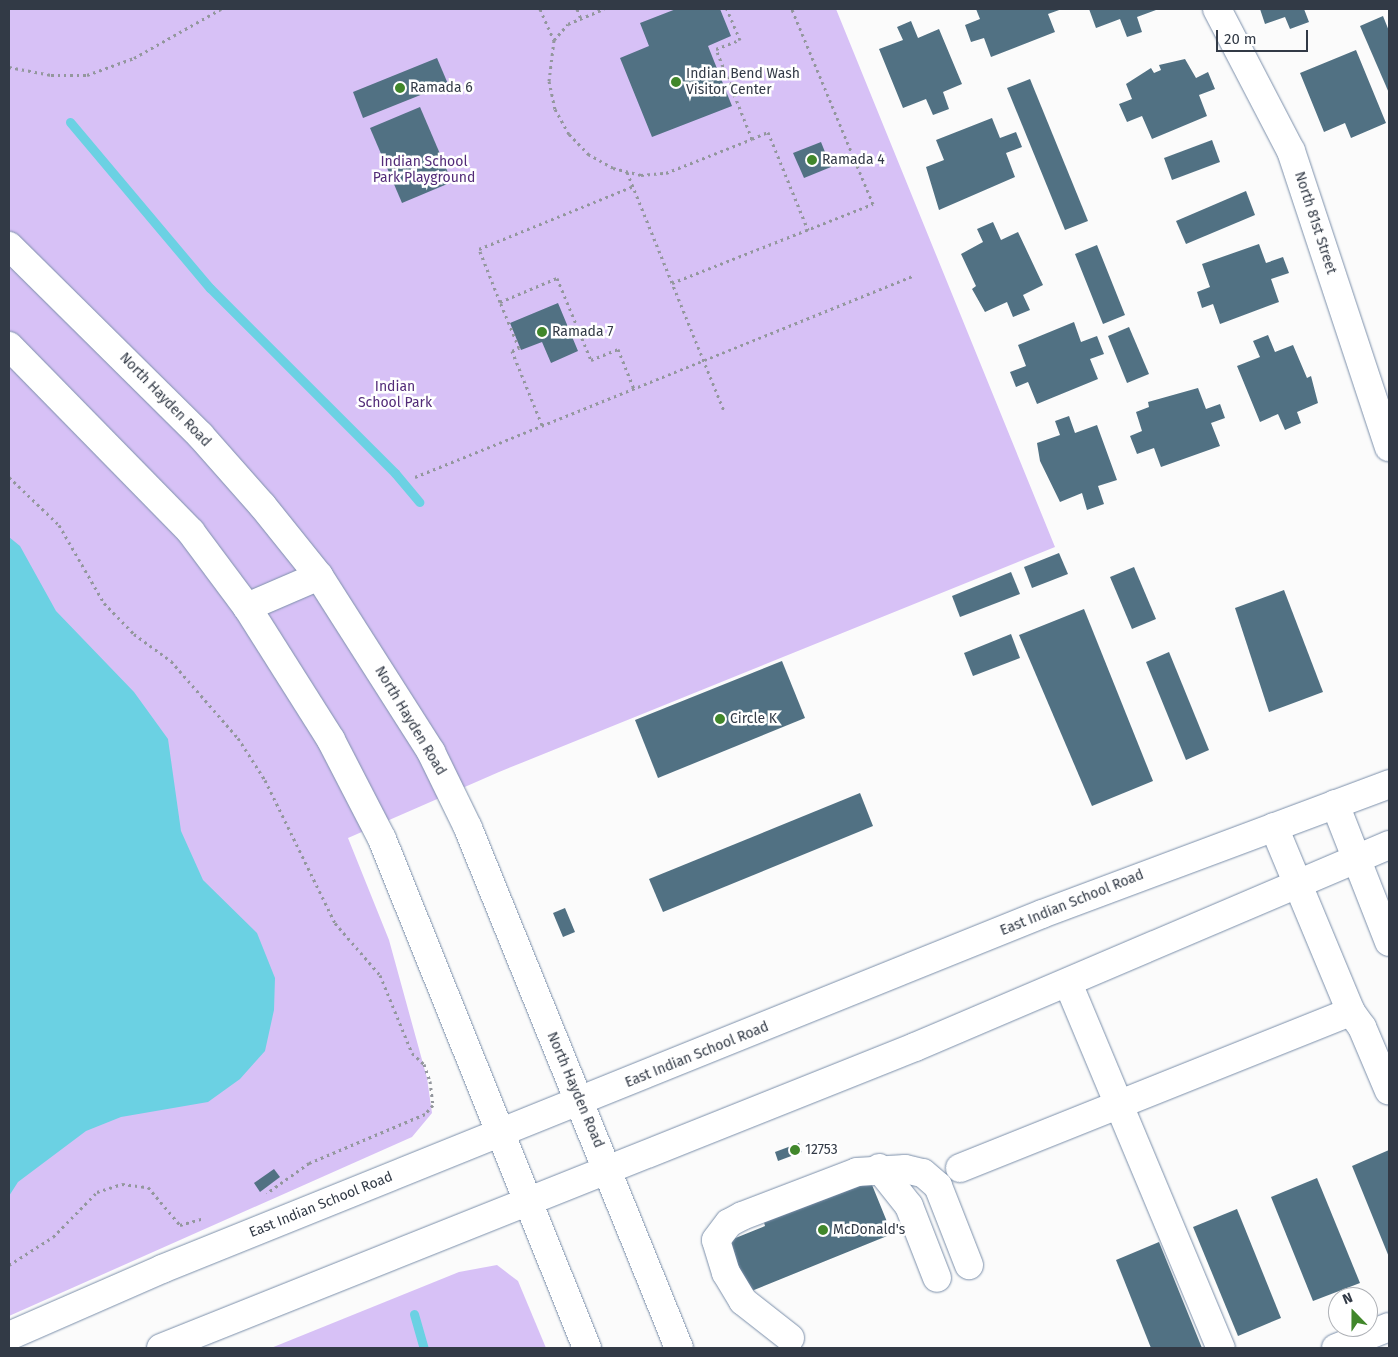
<!DOCTYPE html>
<html>
<head>
<meta charset="utf-8">
<style>
	body { margin:0 }
	#map { position:relative; width:1398px; height:1357px; overflow:hidden; background:#fbfbfb; font-family:"Fira Sans",sans-serif }
	div>[style] { position:absolute }
	.green>* { inset:0; background:#d7c1f6 }
	.water>* { inset:0; background:#6bd1e3 }
	.stream>* { height:9px; margin:-4.5px; padding:0 4.5px; transform-origin:4.5px; border-radius:4.5px; background:#6bd1e3 }
	.building>* { inset:0; background:#517183 }
	.path>* { height:3px; margin-top:-1.5px; transform-origin:0; background:repeating-linear-gradient(90deg,#93979d 0 2.5px,transparent 0 6.5px) }
	.roads { filter:drop-shadow(0 0 1px #7b8faa) drop-shadow(0 0 1px #7b8faa) }
	.minor>* { height:28px; margin:-14px; padding:0 14px; transform-origin:14px; border-radius:14px; background:#fff }
	.major>* { height:28px; margin:-14px; padding:0 14px; transform-origin:14px; border-radius:14px; background:#fff }
	.dots>* { width:14px; height:14px; translate:-50% -50%; box-sizing:border-box; border:2px solid #fff; border-radius:50% }
	span { translate:-50% -50%; white-space:nowrap; text-align:center; line-height:1.15; -webkit-text-stroke:5px #fff; paint-order:stroke }
	.poi-label { font-size:14px; color:#323a46 }
	.left { translate:0 -50%; text-align:left }
	.park-label { font-size:14px; color:#522b78 }
	.street-label { font-size:14px; color:#323a46 }
	.frame { position:absolute; inset:0; border:10px solid #323a46; pointer-events:none }
	.north { position:absolute; left:1328px; top:1287px; width:50px; height:50px; box-sizing:border-box; background:#fff; border:1px solid #adb0b5; border-radius:50%; rotate:338deg; font-size:14px; font-weight:700; line-height:20px; text-align:center; color:#323a46 }
	.north::after { content:''; display:block; margin:auto; width:18px; height:22px; background:#41872b; clip-path:polygon(50% 0,100% 100%,50% 72%,0 100%) }
	.scale { position:absolute; left:1216px; top:30px; width:92px; height:22px; box-sizing:border-box; border:2px solid #323a46; border-top:0; padding-left:6px; font-size:15px; line-height:18px; white-space:nowrap; color:#323a46; -webkit-text-stroke:4px #fff; paint-order:stroke }
</style>
</head>
<body>
<div id="map">
	<div class="green">
		<i style="clip-path:polygon(9px 9px,836px 9px,1055px 547px,499px 772px,348px 838px,389px 940px,427px 1078px,432px 1113px,412px 1137px,9px 1316px)"></i>
		<i style="clip-path:polygon(497px 1265px,518px 1281px,546px 1348px,271px 1348px,459px 1272px)"></i>
	</div>
	<div class="water">
		<i style="clip-path:polygon(9px 537px,20px 546px,56px 611px,134px 692px,168px 739px,181px 831px,203px 880px,257px 933px,275px 978px,274px 1010px,265px 1051px,240px 1079px,208px 1102px,121px 1117px,86px 1131px,18px 1182px,9px 1196px)"></i>
	</div>
	<div class="stream">
		<i style="left:70px;top:122px;width:217px;rotate:49.9deg"></i>
		<i style="left:210px;top:288px;width:262px;rotate:45deg"></i>
		<i style="left:395px;top:473px;width:38px;rotate:50deg"></i>
		<i style="left:414px;top:1314px;width:35px;rotate:74deg"></i>
	</div>
	<div class="building">
		<i style="clip-path:polygon(676px 9px,720px 9px,731px 36px,708px 46px,732px 106px,652px 137px,620px 58px,649px 46px,640px 23px)"></i>
		<i style="clip-path:polygon(976px 9px,1062px 9px,1048px 14px,1055px 32px,991px 57px,984px 38px,971px 42px,965px 25px,980px 19px)"></i>
		<i style="clip-path:polygon(1089px 9px,1155px 9px,1156px 10px,1137px 17px,1142px 32px,1127px 37px,1120px 19px,1096px 28px)"></i>
		<i style="clip-path:polygon(1260px 9px,1304px 9px,1309px 22px,1290px 29px,1285px 17px,1265px 24px)"></i>
		<i style="clip-path:polygon(1383px 16px,1389px 31px,1389px 93px,1360px 26px)"></i>
		<i style="clip-path:polygon(911px 21px,918px 38px,939px 29px,962px 84px,943px 92px,949px 109px,933px 115px,926px 99px,903px 108px,879px 49px,903px 40px,897px 27px)"></i>
		<i style="clip-path:polygon(1356px 50px,1386px 123px,1351px 138px,1345px 123px,1324px 132px,1300px 73px)"></i>
		<i style="clip-path:polygon(437px 58px,448px 84px,363px 118px,353px 92px)"></i>
		<i style="clip-path:polygon(1185px 59px,1196px 78px,1208px 72px,1215px 89px,1199px 95px,1207px 116px,1152px 139px,1142px 116px,1127px 122px,1119px 104px,1132px 99px,1126px 84px,1151px 68px,1154px 73px,1161px 70px,1159px 65px)"></i>
		<i style="clip-path:polygon(1030px 79px,1088px 221px,1065px 230px,1007px 88px)"></i>
		<i style="clip-path:polygon(420px 107px,452px 182px,402px 203px,370px 128px)"></i>
		<i style="clip-path:polygon(992px 118px,1000px 138px,1016px 132px,1022px 147px,1006px 153px,1015px 177px,939px 210px,926px 167px,944px 160px,936px 140px)"></i>
		<i style="clip-path:polygon(1212px 140px,1220px 162px,1172px 180px,1164px 158px)"></i>
		<i style="clip-path:polygon(821px 142px,831px 167px,804px 178px,793px 153px)"></i>
		<i style="clip-path:polygon(1246px 191px,1255px 215px,1186px 244px,1176px 221px)"></i>
		<i style="clip-path:polygon(993px 222px,1001px 240px,1018px 232px,1043px 285px,1023px 295px,1030px 310px,1013px 317px,1007px 302px,985px 312px,972px 289px,976px 286px,961px 254px,983px 242px,977px 229px)"></i>
		<i style="clip-path:polygon(1259px 244px,1266px 263px,1283px 257px,1289px 273px,1271px 279px,1279px 302px,1220px 324px,1213px 304px,1202px 308px,1197px 292px,1210px 287px,1202px 264px)"></i>
		<i style="clip-path:polygon(1097px 245px,1125px 315px,1103px 324px,1075px 254px)"></i>
		<i style="clip-path:polygon(558px 303px,578px 351px,551px 363px,542px 342px,521px 350px,510px 323px)"></i>
		<i style="clip-path:polygon(1074px 322px,1081px 342px,1097px 336px,1104px 354px,1090px 359px,1098px 379px,1037px 404px,1028px 382px,1016px 387px,1010px 372px,1026px 366px,1018px 345px)"></i>
		<i style="clip-path:polygon(1129px 327px,1149px 374px,1127px 383px,1108px 336px)"></i>
		<i style="clip-path:polygon(1268px 335px,1275px 352px,1293px 345px,1307px 378px,1311px 376px,1318px 403px,1297px 412px,1301px 423px,1285px 430px,1278px 414px,1260px 422px,1237px 366px,1260px 357px,1253px 341px)"></i>
		<i style="clip-path:polygon(1198px 388px,1206px 409px,1220px 404px,1225px 418px,1211px 423px,1220px 446px,1161px 467px,1154px 448px,1137px 454px,1130px 436px,1142px 431px,1136px 412px,1149px 407px,1148px 402px)"></i>
		<i style="clip-path:polygon(1069px 416px,1075px 433px,1097px 425px,1117px 480px,1098px 486px,1104px 504px,1087px 510px,1082px 493px,1060px 502px,1040px 461px,1037px 443px,1060px 435px,1055px 421px)"></i>
		<i style="clip-path:polygon(1059px 553px,1068px 574px,1032px 588px,1024px 567px)"></i>
		<i style="clip-path:polygon(1134px 567px,1156px 619px,1132px 629px,1110px 577px)"></i>
		<i style="clip-path:polygon(1011px 572px,1020px 594px,960px 617px,952px 596px)"></i>
		<i style="clip-path:polygon(1284px 590px,1323px 692px,1269px 712px,1235px 608px)"></i>
		<i style="clip-path:polygon(1084px 609px,1153px 781px,1092px 806px,1019px 635px)"></i>
		<i style="clip-path:polygon(1011px 634px,1020px 658px,973px 676px,964px 653px)"></i>
		<i style="clip-path:polygon(1169px 652px,1209px 750px,1186px 760px,1146px 662px)"></i>
		<i style="clip-path:polygon(782px 661px,805px 718px,658px 778px,635px 720px)"></i>
		<i style="clip-path:polygon(860px 793px,873px 826px,663px 912px,649px 879px)"></i>
		<i style="clip-path:polygon(565px 908px,575px 932px,563px 937px,553px 913px)"></i>
		<i style="clip-path:polygon(799px 1143px,802px 1152px,778px 1161px,775px 1152px)"></i>
		<i style="clip-path:polygon(1389px 1150px,1389px 1257px,1352px 1166px)"></i>
		<i style="clip-path:polygon(274px 1169px,280px 1177px,260px 1192px,254px 1183px)"></i>
		<i style="clip-path:polygon(868px 1175px,892px 1234px,749px 1292px,728px 1241px,765px 1226px,763px 1219px)"></i>
		<i style="clip-path:polygon(1317px 1178px,1360px 1283px,1313px 1301px,1271px 1197px)"></i>
		<i style="clip-path:polygon(1237px 1209px,1281px 1318px,1238px 1336px,1193px 1227px)"></i>
		<i style="clip-path:polygon(1159px 1242px,1202px 1348px,1151px 1348px,1116px 1260px)"></i>
	</div>
	<div class="path">
		<i style="left:540px;top:9px;width:34px;rotate:66deg"></i>
		<i style="left:554px;top:40px;width:41px;rotate:97deg"></i>
		<i style="left:549px;top:81px;width:29px;rotate:78deg"></i>
		<i style="left:555px;top:109px;width:29px;rotate:61deg"></i>
		<i style="left:569px;top:134px;width:28px;rotate:46deg"></i>
		<i style="left:588px;top:154px;width:29px;rotate:29deg"></i>
		<i style="left:613px;top:168px;width:29px;rotate:14deg"></i>
		<i style="left:641px;top:175px;width:25px;rotate:-5deg"></i>
		<i style="left:666px;top:173px;width:92px;rotate:-21.6deg"></i>
		<i style="left:752px;top:139px;width:97px;rotate:-111.8deg"></i>
		<i style="left:716px;top:49px;width:26px;rotate:-21deg"></i>
		<i style="left:740px;top:40px;width:34px;rotate:-113deg"></i>
		<i style="left:577px;top:9px;width:11px;rotate:68deg"></i>
		<i style="left:554px;top:40px;width:21px;rotate:-49deg"></i>
		<i style="left:568px;top:24px;width:39px;rotate:-23deg"></i>
		<i style="left:9px;top:67px;width:43px;rotate:10.8deg"></i>
		<i style="left:51px;top:75px;width:36px"></i>
		<i style="left:87px;top:75px;width:50px;rotate:-19.9deg"></i>
		<i style="left:134px;top:58px;width:100px;rotate:-29.4deg"></i>
		<i style="left:752px;top:139px;width:17px;rotate:-24deg"></i>
		<i style="left:768px;top:132px;width:106px;rotate:67.8deg"></i>
		<i style="left:627px;top:172px;width:258px;rotate:67.9deg"></i>
		<i style="left:672px;top:283px;width:216px;rotate:-21.5deg"></i>
		<i style="left:873px;top:204px;width:211px;rotate:-112.6deg"></i>
		<i style="left:500px;top:302px;width:57px;rotate:-111.6deg"></i>
		<i style="left:479px;top:249px;width:166px;rotate:-22.2deg"></i>
		<i style="left:542px;top:425px;width:80px;rotate:-112.1deg"></i>
		<i style="left:512px;top:351px;width:8px;rotate:-23deg"></i>
		<i style="left:519px;top:348px;width:50px;rotate:-112.4deg"></i>
		<i style="left:500px;top:302px;width:62px;rotate:-22.8deg"></i>
		<i style="left:557px;top:278px;width:89px;rotate:67.5deg"></i>
		<i style="left:591px;top:360px;width:29px;rotate:-22deg"></i>
		<i style="left:618px;top:349px;width:43px;rotate:68.2deg"></i>
		<i style="left:9px;top:477px;width:69px;rotate:43.8deg"></i>
		<i style="left:59px;top:525px;width:90px;rotate:60deg"></i>
		<i style="left:104px;top:603px;width:43px;rotate:45.9deg"></i>
		<i style="left:134px;top:634px;width:46px;rotate:36.1deg"></i>
		<i style="left:171px;top:661px;width:102px;rotate:49deg"></i>
		<i style="left:238px;top:738px;width:50px;rotate:57.3deg"></i>
		<i style="left:265px;top:780px;width:159px;rotate:63.9deg"></i>
		<i style="left:335px;top:923px;width:69px;rotate:49.1deg"></i>
		<i style="left:380px;top:975px;width:84px;rotate:67.7deg"></i>
		<i style="left:412px;top:1053px;width:16px;rotate:43deg"></i>
		<i style="left:424px;top:1064px;width:18px;rotate:71deg"></i>
		<i style="left:430px;top:1081px;width:24px;rotate:83deg"></i>
		<i style="left:433px;top:1105px;width:12px;rotate:132deg"></i>
		<i style="left:425px;top:1114px;width:126px;rotate:157.1deg"></i>
		<i style="left:309px;top:1163px;width:52px;rotate:144.5deg"></i>
		<i style="left:415px;top:477px;width:539px;rotate:-22deg"></i>
		<i style="left:9px;top:1265px;width:52px;rotate:-32.5deg"></i>
		<i style="left:53px;top:1237px;width:63px;rotate:-45.6deg"></i>
		<i style="left:97px;top:1192px;width:26px;rotate:-18deg"></i>
		<i style="left:122px;top:1184px;width:26px;rotate:7deg"></i>
		<i style="left:148px;top:1187px;width:50px;rotate:49.9deg"></i>
		<i style="left:180px;top:1225px;width:25px;rotate:-16deg"></i>
	</div>
	<div class="roads">
		<div class="minor">
			<i style="left:1217px;top:9px;width:160px;rotate:62.5deg"></i>
			<i style="left:1291px;top:151px;width:312px;rotate:71.7deg"></i>
			<i style="left:247px;top:607px;width:78px;rotate:-23.3deg"></i>
			<i style="left:1335px;top:804px;width:148px;rotate:68.6deg"></i>
			<i style="left:1274px;top:827px;width:200px;rotate:67.4deg"></i>
			<i style="left:1351px;top:1012px;width:19px;rotate:54deg"></i>
			<i style="left:1362px;top:1027px;width:69px;rotate:67.1deg"></i>
			<i style="left:1068px;top:983px;width:396px;rotate:67.3deg"></i>
			<i style="left:879px;top:1168px;width:48px;rotate:51.7deg"></i>
			<i style="left:909px;top:1206px;width:77px;rotate:68.7deg"></i>
			<i style="left:960px;top:1168px;width:421px;rotate:-21.8deg"></i>
			<i style="left:790px;top:1338px;width:60px;rotate:-141.8deg"></i>
			<i style="left:743px;top:1301px;width:33px;rotate:-121deg"></i>
			<i style="left:726px;top:1273px;width:34px;rotate:-107deg"></i>
			<i style="left:716px;top:1240px;width:21px;rotate:-53deg"></i>
			<i style="left:729px;top:1223px;width:15px;rotate:-28deg"></i>
			<i style="left:742px;top:1216px;width:123px;rotate:-20.9deg"></i>
			<i style="left:857px;top:1172px;width:48px;rotate:-3.6deg"></i>
			<i style="left:905px;top:1169px;width:18px;rotate:13deg"></i>
			<i style="left:923px;top:1173px;width:20px;rotate:41deg"></i>
			<i style="left:938px;top:1186px;width:85px;rotate:68.6deg"></i>
			<i style="left:1336px;top:1348px;width:57px;rotate:-21.6deg"></i>
		</div>
		<div class="major">
			<i style="left:9px;top:246px;width:269px;rotate:44.7deg"></i>
			<i style="left:200px;top:435px;width:94px;rotate:48.5deg"></i>
			<i style="left:262px;top:505px;width:91px;rotate:51.2deg"></i>
			<i style="left:319px;top:576px;width:209px;rotate:57.5deg"></i>
			<i style="left:431px;top:752px;width:85px;rotate:64deg"></i>
			<i style="left:468px;top:828px;width:561px;rotate:67.91deg"></i>
			<i style="left:9px;top:346px;width:260px;rotate:45.6deg"></i>
			<i style="left:191px;top:532px;width:94px;rotate:53.3deg"></i>
			<i style="left:247px;top:607px;width:157px;rotate:57.7deg"></i>
			<i style="left:331px;top:740px;width:111px;rotate:62.7deg"></i>
			<i style="left:382px;top:839px;width:549px;rotate:68.06deg"></i>
			<i style="left:9px;top:1336px;width:167px;rotate:-23.6deg"></i>
			<i style="left:162px;top:1269px;width:949px;rotate:-21.97deg"></i>
			<i style="left:1042px;top:914px;width:371px;rotate:-20.5deg"></i>
			<i style="left:161px;top:1348px;width:812px;rotate:-21.76deg"></i>
			<i style="left:915px;top:1047px;width:515px;rotate:-23.08deg"></i>
		</div>
	</div>
	<div class="dots">
		<i style="left:676px;top:82px;background:#41872b"></i>
		<i style="left:400px;top:88px;background:#41872b"></i>
		<i style="left:812px;top:160px;background:#41872b"></i>
		<i style="left:542px;top:332px;background:#41872b"></i>
		<i style="left:720px;top:719px;background:#41872b"></i>
		<i style="left:795px;top:1150px;background:#41872b"></i>
		<i style="left:823px;top:1230px;background:#41872b"></i>
	</div>
	<div class="poi-label">
		<span class="left" style="left:686px;top:82px">Indian Bend Wash<br>Visitor Center</span>
		<span class="left" style="left:410px;top:88px">Ramada 6</span>
		<span class="left" style="left:822px;top:160px">Ramada 4</span>
		<span class="left" style="left:552px;top:332px">Ramada 7</span>
		<span class="left" style="left:730px;top:719px">Circle K</span>
		<span class="left" style="left:805px;top:1150px">12753</span>
		<span class="left" style="left:833px;top:1230px">McDonald's</span>
	</div>
	<div class="park-label">
		<span style="left:424px;top:170px">Indian School<br>Park Playground</span>
		<span style="left:395px;top:395px">Indian<br>School Park</span>
	</div>
	<div class="street-label">
		<span style="left:1315px;top:223px;rotate:72deg">North 81st Street</span>
		<span style="left:165px;top:400px;rotate:46deg">North Hayden Road</span>
		<span style="left:410px;top:721px;rotate:59deg">North Hayden Road</span>
		<span style="left:1072px;top:903px;rotate:-22deg">East Indian School Road</span>
		<span style="left:697px;top:1055px;rotate:-22deg">East Indian School Road</span>
		<span style="left:575px;top:1090px;rotate:67deg">North Hayden Road</span>
		<span style="left:321px;top:1205px;rotate:-22deg">East Indian School Road</span>
	</div>
	<div class="frame"></div>
	<div class="north">N</div>
	<div class="scale">20 m</div>
</div>
</body>
</html>
